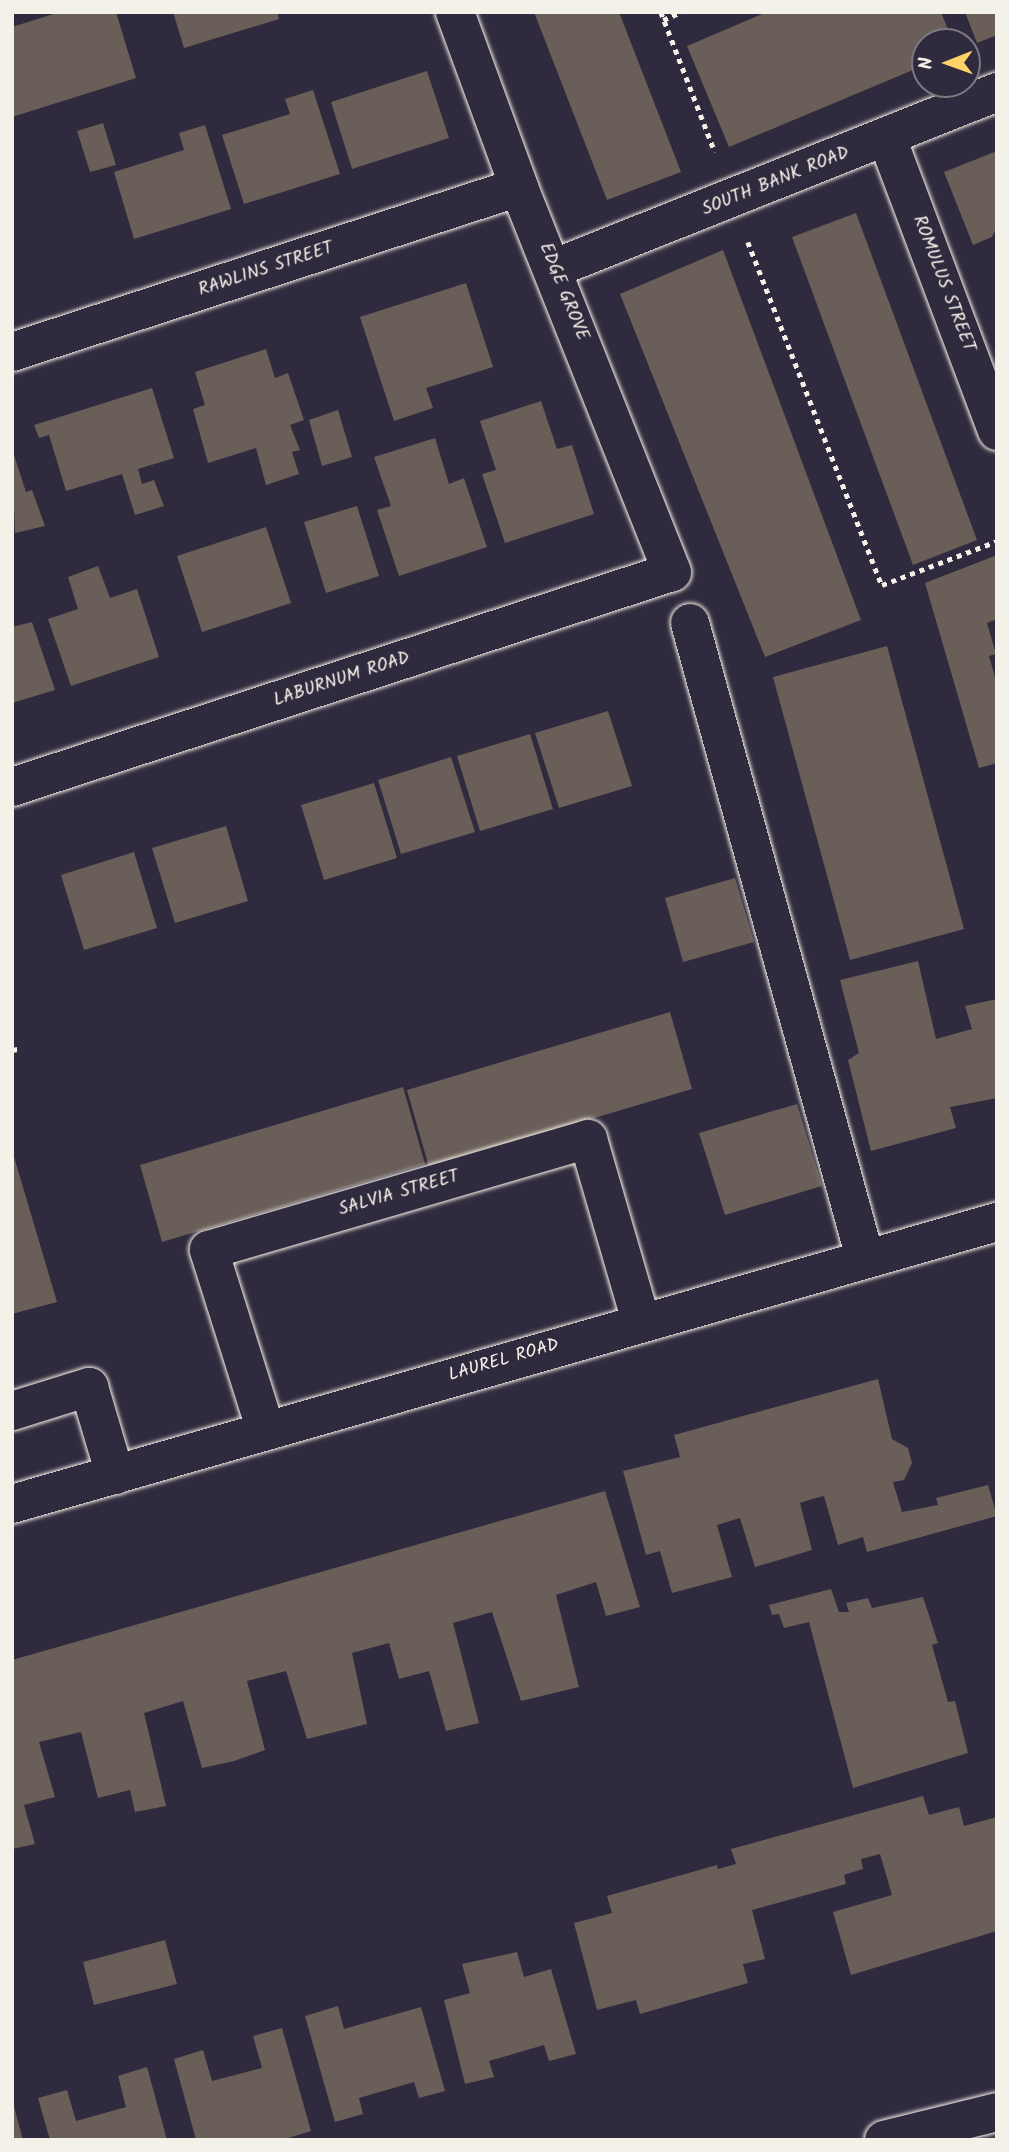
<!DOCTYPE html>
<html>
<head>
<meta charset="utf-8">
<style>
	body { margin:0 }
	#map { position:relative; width:1009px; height:2152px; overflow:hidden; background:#2f2a3d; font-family:Kalam,sans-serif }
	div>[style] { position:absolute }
	.building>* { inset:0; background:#6a5e59 }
	.path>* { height:4.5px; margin-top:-2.25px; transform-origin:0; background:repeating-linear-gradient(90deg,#f4f1e8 0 5px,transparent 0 10px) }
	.roads { filter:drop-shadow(0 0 2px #f4f1e8) drop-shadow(0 0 2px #f4f1e8) }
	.minor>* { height:38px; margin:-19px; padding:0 19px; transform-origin:19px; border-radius:19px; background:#2f2a3d }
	span { translate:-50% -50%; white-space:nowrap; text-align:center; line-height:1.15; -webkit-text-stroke:5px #2f2a3d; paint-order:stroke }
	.street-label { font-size:18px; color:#f4f1e8 }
	.frame { position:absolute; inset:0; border:14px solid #f4f1e8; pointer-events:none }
	.north { position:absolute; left:911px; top:28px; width:70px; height:70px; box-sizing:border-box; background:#2f2a3d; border:2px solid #7e7a81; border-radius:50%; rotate:269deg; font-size:19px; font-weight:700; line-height:28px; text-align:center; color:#f4f1e8 }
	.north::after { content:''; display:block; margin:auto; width:24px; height:32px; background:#ffd166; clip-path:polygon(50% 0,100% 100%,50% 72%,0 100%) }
</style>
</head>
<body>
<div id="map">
	<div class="building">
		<i style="clip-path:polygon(60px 12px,116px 12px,136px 78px,12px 117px,12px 27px)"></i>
		<i style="clip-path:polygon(173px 12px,277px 12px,279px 19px,184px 48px)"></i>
		<i style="clip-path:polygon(534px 12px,619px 12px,681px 172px,607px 200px)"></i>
		<i style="clip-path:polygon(767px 12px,941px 12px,953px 42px,925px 42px,925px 65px,729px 147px,687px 46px)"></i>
		<i style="clip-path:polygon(965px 12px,997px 12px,997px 35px,977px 43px)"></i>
		<i style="clip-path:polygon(427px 71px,449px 138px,352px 169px,331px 102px)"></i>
		<i style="clip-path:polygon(313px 90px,340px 174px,244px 204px,222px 135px,290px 114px,285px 99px)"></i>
		<i style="clip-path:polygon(103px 123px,116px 165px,90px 172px,77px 131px)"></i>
		<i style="clip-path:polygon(205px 125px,231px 209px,134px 239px,114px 172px,184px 150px,179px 133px)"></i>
		<i style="clip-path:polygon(997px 151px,997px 226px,992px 237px,973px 245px,944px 172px)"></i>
		<i style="clip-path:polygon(856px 213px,977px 540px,913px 565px,792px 237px)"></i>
		<i style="clip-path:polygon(723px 250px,861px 620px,765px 657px,620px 294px)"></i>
		<i style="clip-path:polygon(466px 283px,493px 367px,426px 388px,433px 408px,394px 421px,360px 317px)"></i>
		<i style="clip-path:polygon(266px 349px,275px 378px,288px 373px,304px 420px,290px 425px,300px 450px,292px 452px,299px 474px,266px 485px,256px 448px,208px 463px,193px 409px,205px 405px,195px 372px)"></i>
		<i style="clip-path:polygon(152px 388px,174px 458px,138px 469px,142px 484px,154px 480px,164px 506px,135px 515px,122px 474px,66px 491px,49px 435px,39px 438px,34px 425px)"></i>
		<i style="clip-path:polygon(541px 401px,557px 449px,572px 445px,594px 514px,505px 543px,482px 474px,496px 470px,480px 421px)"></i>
		<i style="clip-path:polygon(338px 410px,352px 457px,322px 466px,309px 420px)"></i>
		<i style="clip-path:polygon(435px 438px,449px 484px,464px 478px,487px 547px,399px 576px,377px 510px,391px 506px,374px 457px)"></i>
		<i style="clip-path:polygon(12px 449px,26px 492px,32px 490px,45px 526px,15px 533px)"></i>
		<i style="clip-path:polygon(357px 506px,379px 576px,326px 593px,304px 522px)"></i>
		<i style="clip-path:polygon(266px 527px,291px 603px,202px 632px,177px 556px)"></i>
		<i style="clip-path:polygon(997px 555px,997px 619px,987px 623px,996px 654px,989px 656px,997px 684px,997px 763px,979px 768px,925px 583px)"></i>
		<i style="clip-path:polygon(98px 566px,110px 598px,137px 589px,159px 657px,71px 686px,48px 619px,78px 609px,68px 577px)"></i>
		<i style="clip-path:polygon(32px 622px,55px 690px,12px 703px,12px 627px)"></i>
		<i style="clip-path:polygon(887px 646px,964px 929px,850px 960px,773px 677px)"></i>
		<i style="clip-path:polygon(608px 711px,632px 786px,559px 808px,535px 733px)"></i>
		<i style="clip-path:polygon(530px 734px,553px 809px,480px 831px,457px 756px)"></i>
		<i style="clip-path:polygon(451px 757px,475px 832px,401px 854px,378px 780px)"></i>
		<i style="clip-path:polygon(374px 783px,397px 858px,324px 880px,301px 805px)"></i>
		<i style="clip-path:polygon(226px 826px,248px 901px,175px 923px,152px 848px)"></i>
		<i style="clip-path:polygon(134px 852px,157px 928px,84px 950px,61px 875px)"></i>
		<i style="clip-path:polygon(735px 878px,754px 942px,683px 962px,665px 898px)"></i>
		<i style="clip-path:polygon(918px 961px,936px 1039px,972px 1029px,965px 1006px,997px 999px,997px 1098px,950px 1107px,956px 1128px,871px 1151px,848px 1060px,859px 1053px,840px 980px)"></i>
		<i style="clip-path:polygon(670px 1012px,692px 1089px,429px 1167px,407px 1090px)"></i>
		<i style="clip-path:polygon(403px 1087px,425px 1164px,162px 1242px,140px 1165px)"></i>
		<i style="clip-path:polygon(797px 1104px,822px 1186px,725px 1215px,699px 1133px)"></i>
		<i style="clip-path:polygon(12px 1150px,57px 1302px,12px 1314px)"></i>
		<i style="clip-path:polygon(878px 1379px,892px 1439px,908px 1448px,912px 1463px,904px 1480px,893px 1482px,902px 1512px,938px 1505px,936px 1498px,988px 1485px,997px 1516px,867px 1552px,863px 1537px,838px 1545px,824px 1496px,812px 1499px,800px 1503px,812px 1550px,755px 1567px,740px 1518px,717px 1525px,732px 1577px,672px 1593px,660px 1551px,646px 1555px,623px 1471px,680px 1457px,674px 1435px)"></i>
		<i style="clip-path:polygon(605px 1491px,640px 1607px,606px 1616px,596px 1582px,556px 1595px,579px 1687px,521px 1701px,492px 1612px,453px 1623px,479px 1723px,446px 1731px,429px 1671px,399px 1679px,389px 1643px,352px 1653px,367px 1724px,307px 1739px,286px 1671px,247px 1681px,265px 1750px,234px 1761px,202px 1768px,183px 1701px,144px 1713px,166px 1806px,135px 1812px,130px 1790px,98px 1798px,81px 1732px,39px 1742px,55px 1797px,24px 1805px,35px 1844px,12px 1849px,12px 1660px)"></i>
		<i style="clip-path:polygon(831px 1589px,839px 1612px,849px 1612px,846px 1603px,868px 1598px,872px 1608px,923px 1597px,938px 1643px,932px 1645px,948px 1702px,955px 1701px,968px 1753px,853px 1788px,809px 1622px,784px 1628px,779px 1614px,772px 1615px,769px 1605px)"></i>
		<i style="clip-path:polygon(923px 1796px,929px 1815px,959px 1807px,964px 1826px,997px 1817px,997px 1931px,851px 1975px,833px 1912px,892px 1895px,880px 1854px,861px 1859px,863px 1869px,844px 1875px,846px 1884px,752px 1910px,765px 1959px,743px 1964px,748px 1983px,640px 2014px,636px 2000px,597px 2010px,574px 1923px,612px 1913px,607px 1896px,717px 1865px,718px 1869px,736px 1864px,731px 1849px)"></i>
		<i style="clip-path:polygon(165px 1940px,177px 1984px,94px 2005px,83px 1962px)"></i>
		<i style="clip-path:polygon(517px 1952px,524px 1977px,551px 1969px,576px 2054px,549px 2061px,544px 2045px,489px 2061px,494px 2077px,465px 2084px,444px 2000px,470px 1993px,462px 1964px)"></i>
		<i style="clip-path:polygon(338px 2006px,344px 2029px,421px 2007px,445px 2091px,419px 2098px,414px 2082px,359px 2098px,363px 2114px,335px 2122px,305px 2016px)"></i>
		<i style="clip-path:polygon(282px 2028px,311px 2131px,282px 2140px,196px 2140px,174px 2059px,203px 2050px,212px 2081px,262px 2068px,253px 2036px)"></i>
		<i style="clip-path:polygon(147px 2067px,167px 2140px,50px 2140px,38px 2098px,67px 2090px,76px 2121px,126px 2107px,118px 2076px)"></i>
		<i style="clip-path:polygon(12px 2103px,13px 2103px,23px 2140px,12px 2140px)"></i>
	</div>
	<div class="path">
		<i style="left:661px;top:12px;width:150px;rotate:68.9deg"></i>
		<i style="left:663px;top:20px;width:20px;rotate:-24deg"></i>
		<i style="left:748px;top:242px;width:368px;rotate:68.7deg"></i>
		<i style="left:882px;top:585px;width:123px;rotate:-20.9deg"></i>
		<i style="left:12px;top:1050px;width:6px;rotate:-9deg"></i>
	</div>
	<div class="roads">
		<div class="minor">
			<i style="left:887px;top:138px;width:313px;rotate:69.4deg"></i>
			<i style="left:555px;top:268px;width:476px;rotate:-21.7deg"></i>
			<i style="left:12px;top:352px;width:533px;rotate:-18.03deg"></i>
			<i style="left:690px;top:623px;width:659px;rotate:74.59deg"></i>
			<i style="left:12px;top:787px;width:694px;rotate:-18.04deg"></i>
			<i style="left:672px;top:572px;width:414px;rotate:-111.7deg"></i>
			<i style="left:519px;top:187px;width:186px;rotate:-110.1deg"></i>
			<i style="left:12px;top:1411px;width:81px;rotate:-17.3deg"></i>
			<i style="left:89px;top:1387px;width:92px;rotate:73.5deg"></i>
			<i style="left:266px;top:1431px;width:190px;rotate:-107.5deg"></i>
			<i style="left:209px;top:1250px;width:395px;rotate:-16.3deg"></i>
			<i style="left:588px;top:1139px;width:191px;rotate:73.8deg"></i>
			<i style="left:12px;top:1504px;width:1025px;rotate:-15.98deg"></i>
			<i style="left:884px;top:2140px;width:116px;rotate:-13.9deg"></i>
		</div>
	</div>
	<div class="street-label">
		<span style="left:776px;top:182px;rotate:-22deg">SOUTH BANK ROAD</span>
		<span style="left:266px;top:270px;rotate:-18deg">RAWLINS STREET</span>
		<span style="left:943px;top:284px;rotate:69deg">ROMULUS STREET</span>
		<span style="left:563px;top:292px;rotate:68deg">EDGE GROVE</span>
		<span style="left:342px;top:680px;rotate:-18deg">LABURNUM ROAD</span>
		<span style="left:399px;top:1194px;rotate:-16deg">SALVIA STREET</span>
		<span style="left:504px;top:1361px;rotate:-16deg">LAUREL ROAD</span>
	</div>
	<div class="frame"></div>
	<div class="north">N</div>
</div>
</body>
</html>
